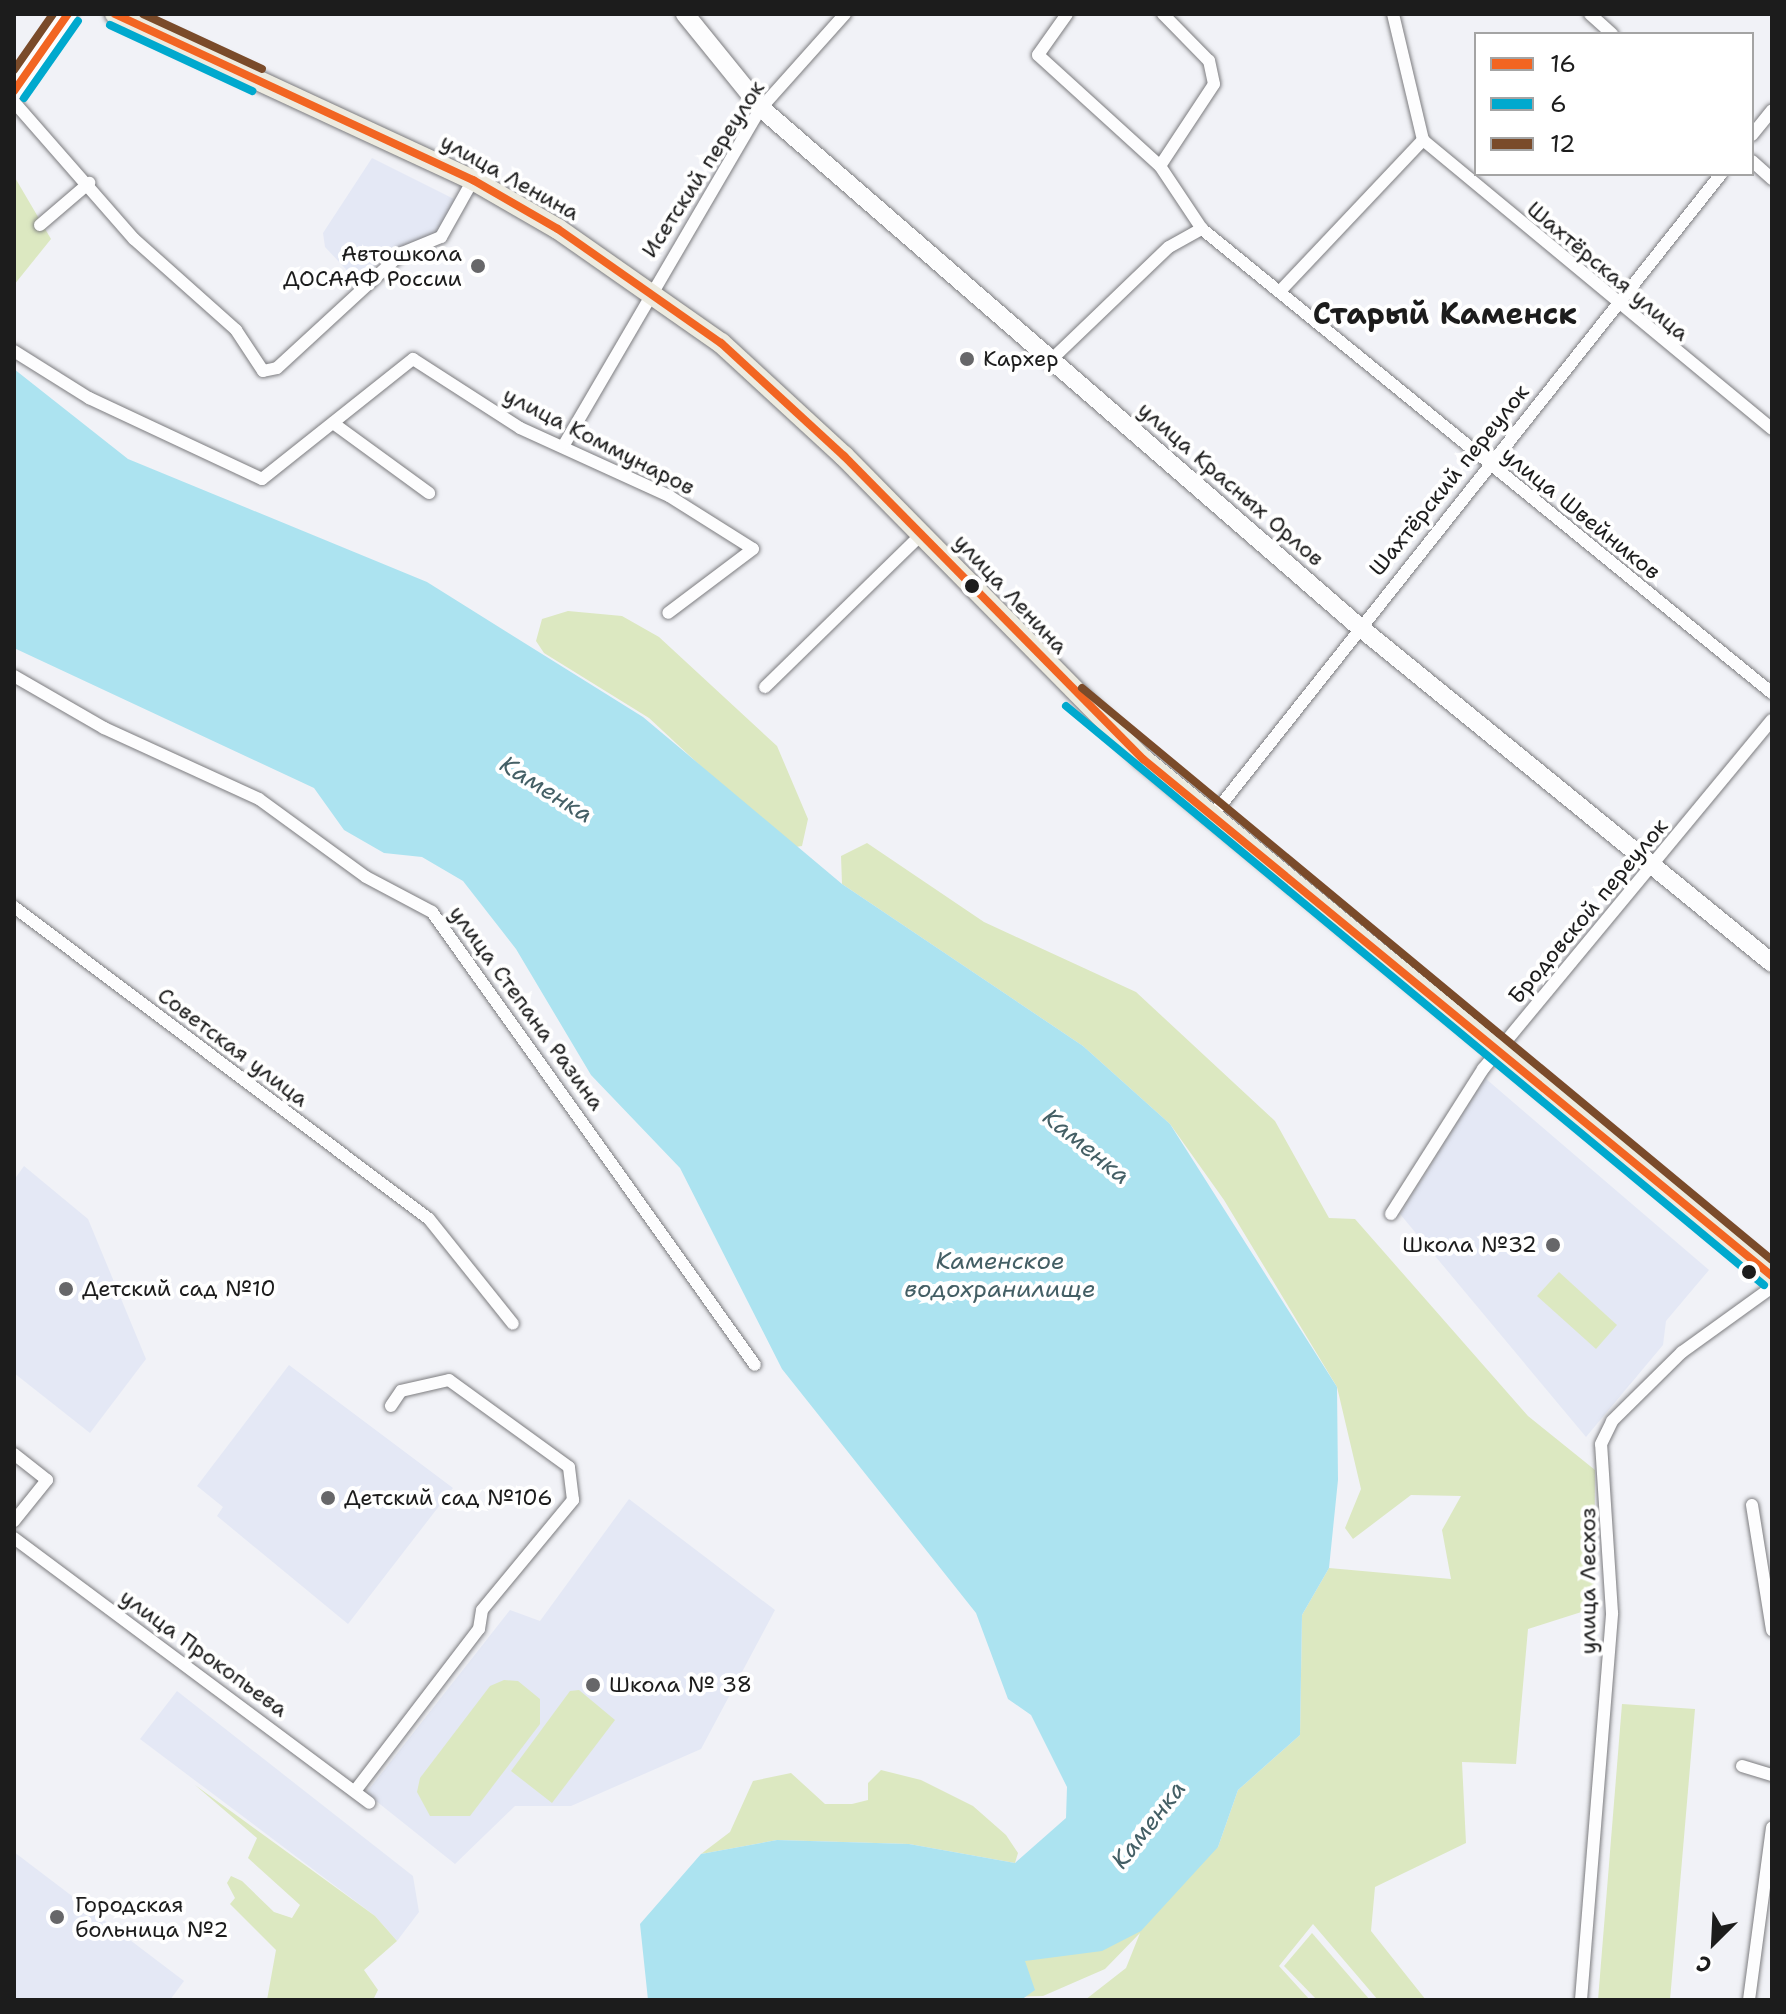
<!DOCTYPE html>
<html>
<head>
<meta charset="utf-8">
<style>
	body { margin:0 }
	#map { position:relative; width:1786px; height:2014px; overflow:hidden; background:#f1f2f7; font-family:"Shantell Sans",sans-serif }
	div>[style] { position:absolute }
	.built>* { inset:0; background:#e4e8f5 }
	.green>* { inset:0; background:#dce8c1 }
	.water>* { inset:0; background:#ace3f0 }
	.roads { filter:drop-shadow(0 0 2px #7c7c7f) drop-shadow(0 0 2px #7c7c7f) }
	.street>* { height:12px; margin:-6px; padding:0 6px; transform-origin:6px; border-radius:6px; background:#fdfdfe }
	.secondary>* { height:18px; margin:-9px; padding:0 9px; transform-origin:9px; border-radius:9px; background:#fdfdfe }
	.primary>* { height:20px; margin:-10px; padding:0 10px; transform-origin:10px; border-radius:10px; background:#edebe0 }
	.bus-1>* { height:8px; margin:-4px; padding:0 4px; transform-origin:4px; border-radius:4px; background:#f26522 }
	.bus-2>* { height:8px; margin:-4px; padding:0 4px; transform-origin:4px; border-radius:4px; background:#00a9ce }
	.bus-3>* { height:8px; margin:-4px; padding:0 4px; transform-origin:4px; border-radius:4px; background:#7a4b2a }
	.dots>* { width:22px; height:22px; translate:-50% -50%; box-sizing:border-box; border:4px solid #fff; border-radius:50% }
	span { translate:-50% -50%; white-space:nowrap; text-align:center; line-height:1.15; -webkit-text-stroke:8px #fff; paint-order:stroke }
	.street-label { font-size:22px; color:#1c1c1c }
	.poi-label { font-size:22px; color:#1c1c1c }
	.right { translate:-100% -50%; text-align:right }
	.left { translate:0 -50%; text-align:left }
	.water-label { font-size:24px; color:#445f65; font-style:italic }
	.district-label { font-size:30px; color:#1c1c1c; font-weight:700 }
	.frame { position:absolute; inset:0; border:16px solid #1c1c1c; pointer-events:none }
	.legend { position:absolute; left:1474px; top:32px; width:280px; height:144px; box-sizing:border-box; background:#fff; border:2px solid #a4a4a4; margin:0; padding:10px 14px; list-style:none; font-size:24px; color:#1c1c1c }
	.legend li { display:flex; align-items:center; gap:16px; height:40px }
	.legend b { width:40px; border:2px solid #a4a4a4 }
	.north { position:absolute; left:1674px; top:1902px; width:80px; height:80px; -webkit-text-stroke:6px #fff; paint-order:stroke; rotate:204deg; font-size:22px; font-weight:700; line-height:32px; text-align:center; color:#1c1c1c }
	.north::after { content:''; display:block; margin:auto; width:28px; height:36px; background:#1c1c1c; clip-path:polygon(50% 0,100% 100%,50% 72%,0 100%) }
</style>
</head>
<body>
<div id="map">
	<div class="built">
		<i style="clip-path:polygon(372px 158px,456px 200px,436px 235px,392px 251px,357px 281px,325px 247px,323px 233px)"></i>
		<i style="clip-path:polygon(1485px 1078px,1709px 1270px,1666px 1321px,1663px 1345px,1586px 1437px,1400px 1214px)"></i>
		<i style="clip-path:polygon(24px 1166px,88px 1219px,146px 1359px,90px 1433px,14px 1373px,14px 1180px)"></i>
		<i style="clip-path:polygon(289px 1365px,453px 1488px,348px 1624px,217px 1516px,223px 1507px,197px 1486px)"></i>
		<i style="clip-path:polygon(629px 1499px,775px 1610px,701px 1749px,571px 1806px,515px 1806px,455px 1864px,366px 1793px,510px 1610px,540px 1621px)"></i>
		<i style="clip-path:polygon(177px 1691px,413px 1876px,419px 1912px,397px 1941px,375px 1916px,140px 1739px)"></i>
		<i style="clip-path:polygon(14px 1852px,184px 1981px,170px 2000px,14px 2000px)"></i>
	</div>
	<div class="green">
		<i style="clip-path:polygon(14px 176px,51px 239px,14px 285px)"></i>
		<i style="clip-path:polygon(568px 611px,622px 616px,659px 637px,777px 746px,808px 819px,802px 846px,789px 848px,649px 718px,544px 653px,536px 641px,542px 619px)"></i>
		<i style="clip-path:polygon(867px 843px,984px 922px,1136px 992px,1275px 1121px,1329px 1218px,1355px 1219px,1528px 1416px,1595px 1470px,1594px 1608px,1528px 1629px,1516px 1764px,1462px 1762px,1466px 1843px,1375px 1887px,1371px 1931px,1426px 2000px,1378px 2000px,1313px 1924px,1279px 1966px,1310px 2000px,1085px 2000px,1126px 1968px,1140px 1933px,1105px 1969px,1043px 1996px,872px 2000px,1218px 1847px,1238px 1790px,1300px 1735px,1302px 1615px,1329px 1568px,1451px 1579px,1442px 1530px,1461px 1496px,1411px 1495px,1353px 1539px,1345px 1528px,1361px 1489px,1337px 1387px,1224px 1200px,1170px 1124px,1083px 1046px,842px 884px,841px 856px)"></i>
		<i style="clip-path:polygon(1559px 1272px,1617px 1325px,1596px 1349px,1537px 1296px)"></i>
		<i style="clip-path:polygon(504px 1680px,518px 1681px,540px 1699px,540px 1724px,470px 1816px,430px 1816px,417px 1792px,420px 1778px,490px 1686px)"></i>
		<i style="clip-path:polygon(579px 1690px,615px 1720px,552px 1803px,511px 1771px,570px 1691px)"></i>
		<i style="clip-path:polygon(1622px 1704px,1695px 1709px,1670px 2000px,1598px 2000px)"></i>
		<i style="clip-path:polygon(881px 1770px,921px 1780px,973px 1806px,1006px 1835px,1018px 1853px,1015px 1863px,909px 1844px,777px 1840px,701px 1854px,730px 1832px,753px 1781px,791px 1773px,825px 1804px,852px 1804px,868px 1800px,868px 1783px)"></i>
		<i style="clip-path:polygon(195px 1785px,375px 1916px,397px 1941px,364px 1970px,378px 1990px,373px 2000px,267px 2000px,276px 1950px,230px 1904px,235px 1898px,227px 1883px,231px 1876px,242px 1881px,274px 1912px,292px 1918px,300px 1905px,248px 1858px,257px 1838px)"></i>
		<i style="clip-path:polygon(1312px 1933px,1370px 2000px,1317px 2000px,1284px 1966px)"></i>
	</div>
	<div class="water">
		<i style="clip-path:polygon(14px 369px,128px 459px,427px 582px,643px 717px,842px 884px,1083px 1046px,1170px 1124px,1337px 1387px,1338px 1480px,1329px 1568px,1302px 1615px,1300px 1735px,1238px 1790px,1218px 1847px,1141px 1931px,1102px 1951px,1025px 1961px,1035px 1990px,1021px 2000px,648px 2000px,640px 1924px,701px 1854px,777px 1840px,909px 1844px,1015px 1863px,1066px 1818px,1067px 1787px,1031px 1715px,1008px 1699px,976px 1613px,782px 1369px,680px 1168px,591px 1075px,516px 949px,463px 881px,422px 857px,384px 853px,344px 830px,314px 788px,14px 648px)"></i>
	</div>
	<div class="roads">
		<div class="street">
			<i style="left:1067px;top:14px;width:50px;rotate:125.3deg"></i>
			<i style="left:1038px;top:55px;width:165px;rotate:42.3deg"></i>
			<i style="left:1160px;top:166px;width:76px;rotate:56.3deg"></i>
			<i style="left:1202px;top:229px;width:735px;rotate:39.15deg"></i>
			<i style="left:1393px;top:14px;width:130px;rotate:76.6deg"></i>
			<i style="left:1590px;top:14px;width:30px;rotate:42deg"></i>
			<i style="left:14px;top:102px;width:182px;rotate:48.8deg"></i>
			<i style="left:134px;top:239px;width:137px;rotate:41.7deg"></i>
			<i style="left:236px;top:330px;width:49px;rotate:56.6deg"></i>
			<i style="left:263px;top:371px;width:14px;rotate:-12deg"></i>
			<i style="left:277px;top:368px;width:170px;rotate:-42.6deg"></i>
			<i style="left:402px;top:253px;width:42px;rotate:-22.3deg"></i>
			<i style="left:441px;top:237px;width:65px;rotate:-60.7deg"></i>
			<i style="left:1752px;top:135px;width:32px;rotate:-51deg"></i>
			<i style="left:1423px;top:140px;width:453px;rotate:39.6deg"></i>
			<i style="left:1752px;top:161px;width:27px;rotate:42deg"></i>
			<i style="left:1160px;top:166px;width:98px;rotate:-56.6deg"></i>
			<i style="left:1214px;top:84px;width:24px;rotate:-102deg"></i>
			<i style="left:1209px;top:61px;width:66px;rotate:-134.4deg"></i>
			<i style="left:40px;top:225px;width:65px;rotate:-40.6deg"></i>
			<i style="left:1283px;top:288px;width:204px;rotate:-46.6deg"></i>
			<i style="left:14px;top:351px;width:89px;rotate:32.1deg"></i>
			<i style="left:89px;top:398px;width:191px;rotate:25.1deg"></i>
			<i style="left:262px;top:479px;width:193px;rotate:-38.5deg"></i>
			<i style="left:413px;top:359px;width:127px;rotate:32.8deg"></i>
			<i style="left:520px;top:428px;width:164px;rotate:24.5deg"></i>
			<i style="left:669px;top:496px;width:99px;rotate:32.2deg"></i>
			<i style="left:753px;top:549px;width:106px;rotate:143deg"></i>
			<i style="left:1051px;top:360px;width:163px;rotate:-43.8deg"></i>
			<i style="left:1169px;top:247px;width:38px;rotate:-29deg"></i>
			<i style="left:333px;top:423px;width:119px;rotate:36.1deg"></i>
			<i style="left:565px;top:443px;width:388px;rotate:-59.7deg"></i>
			<i style="left:761px;top:108px;width:126px;rotate:-48.2deg"></i>
			<i style="left:14px;top:676px;width:104px;rotate:30deg"></i>
			<i style="left:104px;top:728px;width:170px;rotate:24.6deg"></i>
			<i style="left:259px;top:799px;width:132px;rotate:36.1deg"></i>
			<i style="left:366px;top:877px;width:75px;rotate:27.9deg"></i>
			<i style="left:432px;top:912px;width:556px;rotate:54.51deg"></i>
			<i style="left:765px;top:687px;width:219px;rotate:-44.3deg"></i>
			<i style="left:1213px;top:815px;width:818px;rotate:-51.6deg"></i>
			<i style="left:14px;top:907px;width:519px;rotate:36.94deg"></i>
			<i style="left:429px;top:1219px;width:134px;rotate:51.3deg"></i>
			<i style="left:1391px;top:1214px;width:172px;rotate:-57.6deg"></i>
			<i style="left:1483px;top:1069px;width:453px;rotate:-50.4deg"></i>
			<i style="left:14px;top:1454px;width:42px;rotate:38.2deg"></i>
			<i style="left:47px;top:1480px;width:53px;rotate:128.8deg"></i>
			<i style="left:1752px;top:1505px;width:127px;rotate:80.9deg"></i>
			<i style="left:14px;top:1538px;width:443px;rotate:36.7deg"></i>
			<i style="left:1742px;top:1766px;width:31px;rotate:17deg"></i>
			<i style="left:355px;top:1791px;width:204px;rotate:-52.6deg"></i>
			<i style="left:479px;top:1629px;width:19px;rotate:-81deg"></i>
			<i style="left:482px;top:1610px;width:143px;rotate:-50.4deg"></i>
			<i style="left:573px;top:1500px;width:33px;rotate:-97deg"></i>
			<i style="left:569px;top:1467px;width:148px;rotate:-144.1deg"></i>
			<i style="left:449px;top:1380px;width:49px;rotate:167.1deg"></i>
			<i style="left:401px;top:1391px;width:18px;rotate:124deg"></i>
			<i style="left:1581px;top:2000px;width:388px;rotate:-85.4deg"></i>
			<i style="left:1612px;top:1613px;width:169px;rotate:-93.7deg"></i>
			<i style="left:1601px;top:1444px;width:25px;rotate:-64deg"></i>
			<i style="left:1612px;top:1421px;width:98px;rotate:-44.6deg"></i>
			<i style="left:1682px;top:1352px;width:111px;rotate:-35.8deg"></i>
			<i style="left:1749px;top:2000px;width:174px;rotate:-82.4deg"></i>
		</div>
		<div class="secondary">
			<i style="left:685px;top:14px;width:121px;rotate:51deg"></i>
			<i style="left:761px;top:108px;width:789px;rotate:40.94deg"></i>
			<i style="left:1357px;top:625px;width:535px;rotate:39.16deg"></i>
			<i style="left:14px;top:91px;width:94px;rotate:-55deg"></i>
		</div>
		<div class="primary">
			<i style="left:115px;top:14px;width:395px;rotate:24.9deg"></i>
			<i style="left:473px;top:180px;width:98px;rotate:30deg"></i>
			<i style="left:558px;top:229px;width:199px;rotate:35deg"></i>
			<i style="left:721px;top:343px;width:167px;rotate:42.6deg"></i>
			<i style="left:844px;top:456px;width:426px;rotate:45.4deg"></i>
			<i style="left:1143px;top:759px;width:814px;rotate:39.42deg"></i>
		</div>
	</div>
	<div class="bus-1">
		<i style="left:115px;top:14px;width:395px;rotate:24.9deg"></i>
		<i style="left:473px;top:180px;width:98px;rotate:30deg"></i>
		<i style="left:558px;top:229px;width:199px;rotate:35deg"></i>
		<i style="left:721px;top:343px;width:167px;rotate:42.6deg"></i>
		<i style="left:844px;top:456px;width:426px;rotate:45.4deg"></i>
		<i style="left:1143px;top:759px;width:814px;rotate:39.42deg"></i>
		<i style="left:14px;top:91px;width:94px;rotate:-55deg"></i>
	</div>
	<div class="bus-2">
		<i style="left:110px;top:25px;width:157px;rotate:24.9deg"></i>
		<i style="left:24px;top:98px;width:94px;rotate:-55deg"></i>
		<i style="left:1066px;top:706px;width:907px;rotate:39.68deg"></i>
	</div>
	<div class="bus-3">
		<i style="left:143px;top:14px;width:131px;rotate:24.8deg"></i>
		<i style="left:14px;top:70px;width:68px;rotate:-55.1deg"></i>
		<i style="left:1082px;top:688px;width:896px;rotate:39.66deg"></i>
	</div>
	<div class="dots">
		<i style="left:478px;top:266px;background:#676769"></i>
		<i style="left:967px;top:359px;background:#676769"></i>
		<i style="left:972px;top:586px;background:#1c1c1c"></i>
		<i style="left:1553px;top:1245px;background:#676769"></i>
		<i style="left:1749px;top:1272px;background:#1c1c1c"></i>
		<i style="left:66px;top:1289px;background:#676769"></i>
		<i style="left:328px;top:1498px;background:#676769"></i>
		<i style="left:593px;top:1685px;background:#676769"></i>
		<i style="left:57px;top:1917px;background:#676769"></i>
	</div>
	<div class="street-label">
		<span style="left:703px;top:169px;rotate:-57deg">Исетский переулок</span>
		<span style="left:510px;top:177px;rotate:29deg">улица Ленина</span>
		<span style="left:1608px;top:271px;rotate:40deg">Шахтёрская улица</span>
		<span style="left:599px;top:441px;rotate:27deg">улица Коммунаров</span>
		<span style="left:1449px;top:480px;rotate:-51deg">Шахтёрский переулок</span>
		<span style="left:1231px;top:484px;rotate:41deg">улица Красных Орлов</span>
		<span style="left:1581px;top:513px;rotate:39deg">улица Швейников</span>
		<span style="left:1011px;top:594px;rotate:47deg">улица Ленина</span>
		<span style="left:1588px;top:911px;rotate:-50deg">Бродовской переулок</span>
		<span style="left:527px;top:1008px;rotate:54deg">улица Степана Разина</span>
		<span style="left:233px;top:1047px;rotate:37deg">Советская улица</span>
		<span style="left:1588px;top:1581px;rotate:-90deg">улица Лесхоз</span>
		<span style="left:204px;top:1653px;rotate:36deg">улица Прокопьева</span>
	</div>
	<div class="poi-label">
		<span class="right" style="left:462px;top:266px">Автошкола<br>ДОСААФ России</span>
		<span class="left" style="left:983px;top:359px">Кархер</span>
		<span class="right" style="left:1537px;top:1245px">Школа №32</span>
		<span class="left" style="left:82px;top:1289px">Детский сад №10</span>
		<span class="left" style="left:344px;top:1498px">Детский сад №106</span>
		<span class="left" style="left:609px;top:1685px">Школа № 38</span>
		<span class="left" style="left:75px;top:1917px">Городская<br>больница №2</span>
	</div>
	<div class="water-label">
		<span style="left:546px;top:790px;rotate:32deg">Каменка</span>
		<span style="left:1086px;top:1147px;rotate:39deg">Каменка</span>
		<span style="left:1000px;top:1276px">Каменское<br>водохранилище</span>
		<span style="left:1149px;top:1825px;rotate:-52deg">Каменка</span>
	</div>
	<div class="district-label">
		<span style="left:1445px;top:314px">Старый Каменск</span>
	</div>
	<div class="frame"></div>
	<ul class="legend">
	<li><b style="height:10px;background:#f26522"></b>16</li>
	<li><b style="height:10px;background:#00a9ce"></b>6</li>
	<li><b style="height:10px;background:#7a4b2a"></b>12</li>
	</ul>
	<div class="north">С</div>
</div>
</body>
</html>
